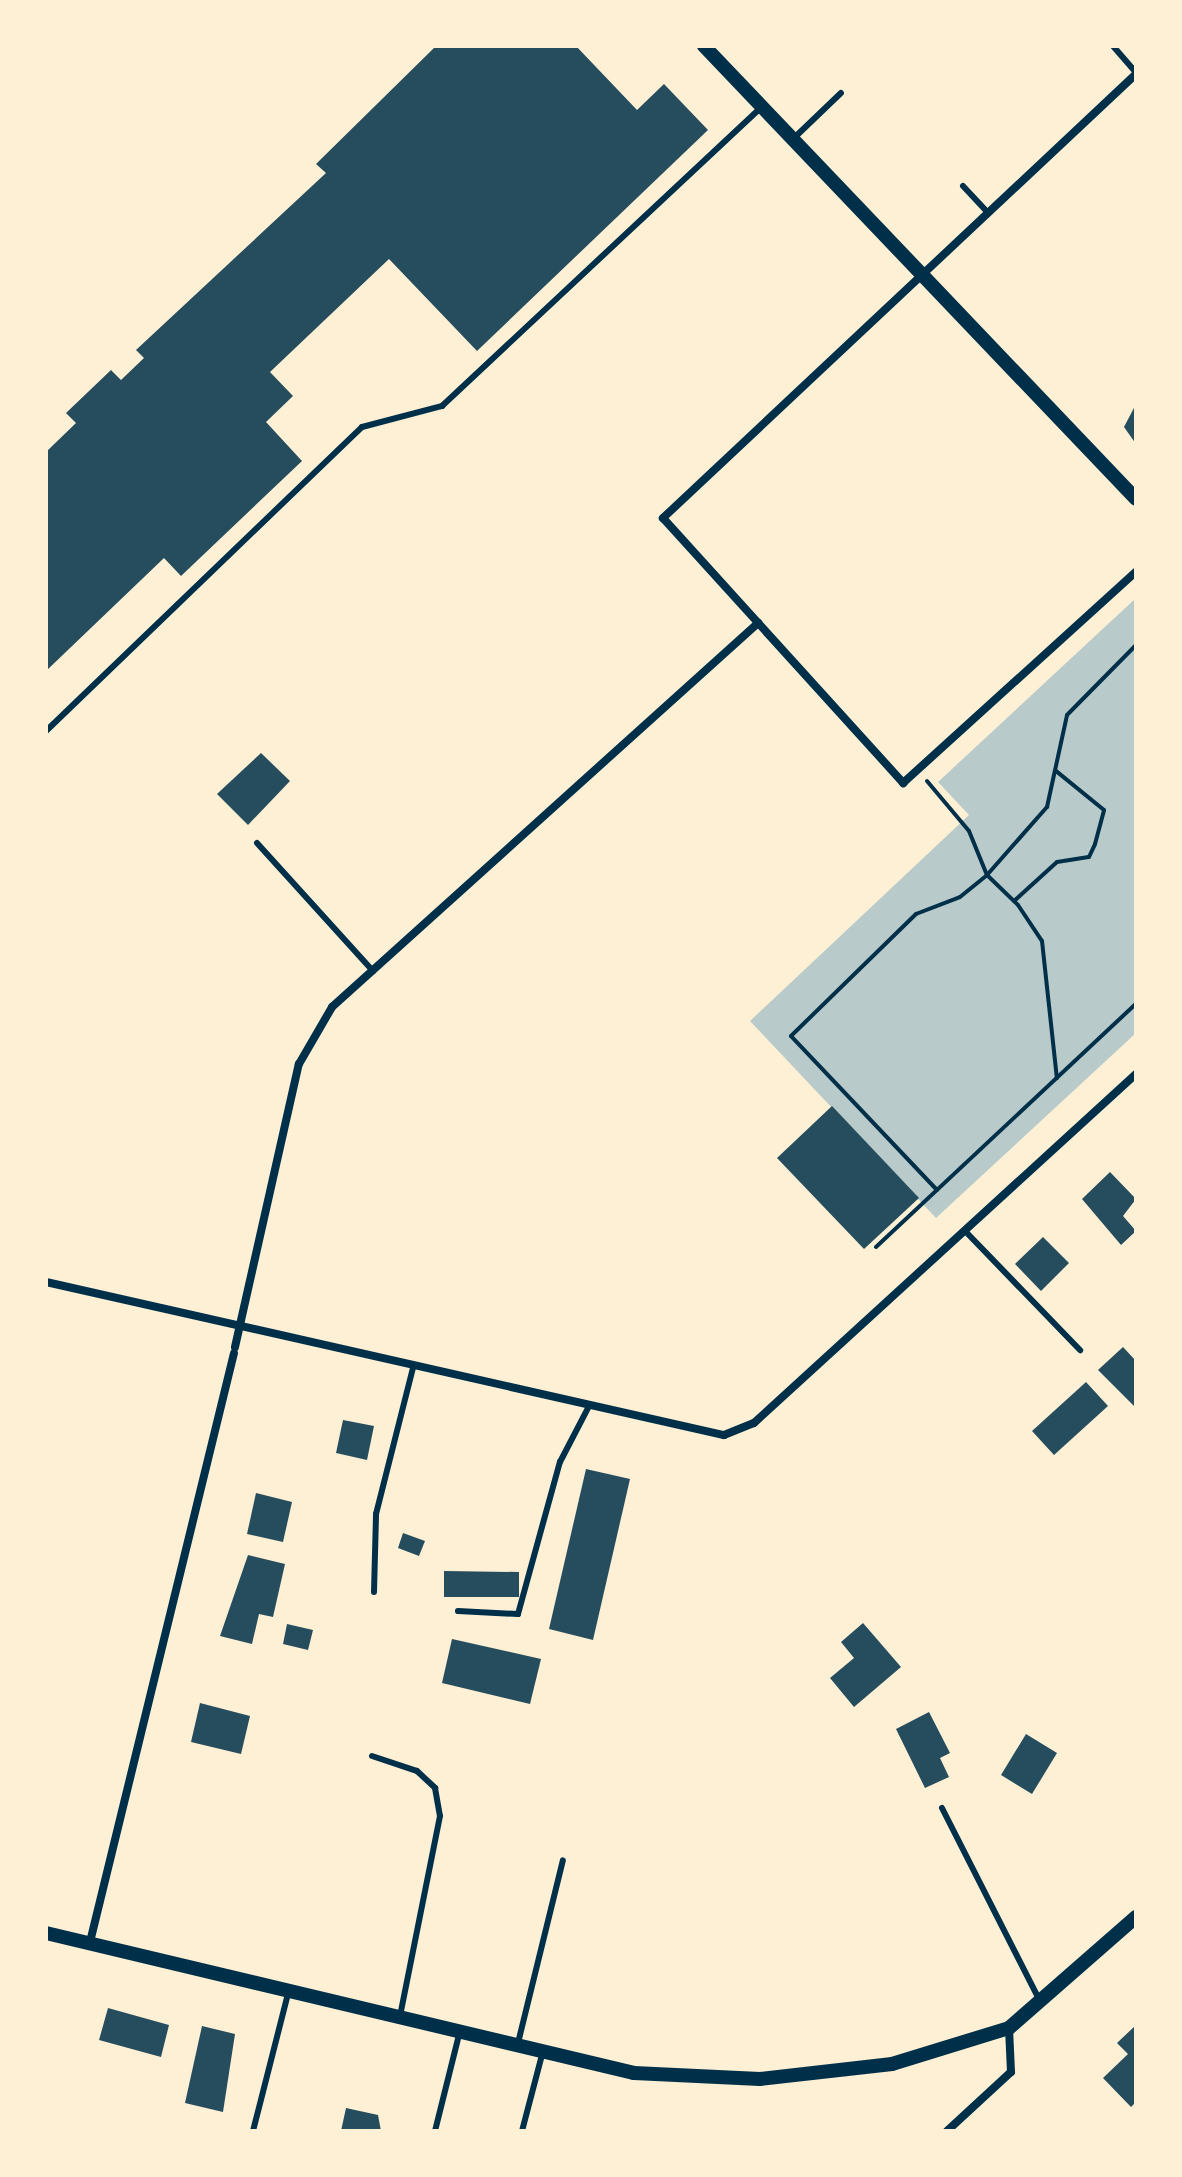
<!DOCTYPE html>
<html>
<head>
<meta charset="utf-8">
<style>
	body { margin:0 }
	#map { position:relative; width:1182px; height:2177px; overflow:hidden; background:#fdf0d5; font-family:"PT Sans",sans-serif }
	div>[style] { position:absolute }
	.green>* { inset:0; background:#b9caca }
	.building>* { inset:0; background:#264d5e }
	.path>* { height:4px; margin:-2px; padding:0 2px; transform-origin:2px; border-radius:2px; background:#003049 }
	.service>* { height:6px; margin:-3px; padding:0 3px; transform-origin:3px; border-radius:3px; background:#003049 }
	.minor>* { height:8px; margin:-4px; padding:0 4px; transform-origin:4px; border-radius:4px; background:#003049 }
	.tertiary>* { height:14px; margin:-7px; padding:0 7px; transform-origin:7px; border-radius:7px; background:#003049 }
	span { translate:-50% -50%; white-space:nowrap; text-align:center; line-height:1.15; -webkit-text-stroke:6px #fdf0d5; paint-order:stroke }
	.frame { position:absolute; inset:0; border:48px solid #fdf0d5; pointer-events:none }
</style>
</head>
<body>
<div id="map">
	<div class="green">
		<i style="clip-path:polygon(1136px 598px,1136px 1033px,936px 1218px,750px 1021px,969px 815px,938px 782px)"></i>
	</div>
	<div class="building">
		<i style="clip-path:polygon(436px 46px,576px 46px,637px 110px,664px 84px,708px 130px,477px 351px,389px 259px,270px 372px,293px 396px,266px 422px,302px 461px,181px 576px,164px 558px,46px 671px,46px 452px,76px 423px,66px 413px,111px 370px,121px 380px,144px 358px,136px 350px,326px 173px,316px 164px)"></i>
		<i style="clip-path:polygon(1136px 404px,1136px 444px,1124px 427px)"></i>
		<i style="clip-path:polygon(261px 753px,290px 781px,248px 825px,217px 794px)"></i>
		<i style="clip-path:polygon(832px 1106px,919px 1198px,864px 1249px,777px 1158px)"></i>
		<i style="clip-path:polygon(1110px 1172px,1136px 1199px,1123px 1216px,1136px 1231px,1121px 1245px,1082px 1199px)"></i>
		<i style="clip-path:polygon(1043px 1237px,1069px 1263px,1041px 1291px,1015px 1264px)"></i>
		<i style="clip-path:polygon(1123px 1347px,1136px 1361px,1136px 1408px,1098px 1370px)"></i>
		<i style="clip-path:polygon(1086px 1382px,1108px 1406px,1054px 1455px,1032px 1431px)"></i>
		<i style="clip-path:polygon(343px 1420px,374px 1426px,367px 1460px,336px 1453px)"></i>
		<i style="clip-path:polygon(586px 1469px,630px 1479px,593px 1640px,549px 1629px)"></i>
		<i style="clip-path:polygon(256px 1493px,292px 1502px,283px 1542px,247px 1534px)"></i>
		<i style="clip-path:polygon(403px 1533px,425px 1541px,419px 1556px,398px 1548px)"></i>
		<i style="clip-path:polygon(248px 1555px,285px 1564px,273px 1617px,259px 1614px,252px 1644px,220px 1636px)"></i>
		<i style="clip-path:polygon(444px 1571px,519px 1572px,519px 1597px,444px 1597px)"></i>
		<i style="clip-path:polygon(863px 1623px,901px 1667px,854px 1707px,830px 1678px,854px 1658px,841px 1642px)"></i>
		<i style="clip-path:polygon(287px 1624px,313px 1630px,308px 1650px,283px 1644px)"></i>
		<i style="clip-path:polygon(452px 1639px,541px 1659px,530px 1704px,442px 1683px)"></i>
		<i style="clip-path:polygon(200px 1703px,250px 1716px,241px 1754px,191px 1742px)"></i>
		<i style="clip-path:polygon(929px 1712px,950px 1753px,940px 1758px,949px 1777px,925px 1788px,896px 1729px)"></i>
		<i style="clip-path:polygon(1026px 1734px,1057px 1753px,1032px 1794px,1001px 1775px)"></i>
		<i style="clip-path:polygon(108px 2008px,169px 2025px,161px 2057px,99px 2040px)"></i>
		<i style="clip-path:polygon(1136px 2025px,1136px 2102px,1131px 2107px,1103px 2078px,1128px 2054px,1117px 2043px)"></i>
		<i style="clip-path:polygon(202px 2026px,235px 2034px,223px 2112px,185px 2103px)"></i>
		<i style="clip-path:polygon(346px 2108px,378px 2115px,381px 2131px,341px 2131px)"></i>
	</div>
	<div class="path">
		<i style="left:927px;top:781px;width:65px;rotate:50deg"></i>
		<i style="left:969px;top:831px;width:48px;rotate:67.8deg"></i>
		<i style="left:987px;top:875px;width:91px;rotate:-48.6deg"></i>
		<i style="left:1047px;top:807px;width:94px;rotate:-77.7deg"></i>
		<i style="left:1067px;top:715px;width:98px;rotate:-45.4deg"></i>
		<i style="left:1014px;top:901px;width:58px;rotate:-42.2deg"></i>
		<i style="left:1057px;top:862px;width:32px;rotate:-9deg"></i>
		<i style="left:1089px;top:857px;width:14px;rotate:-65deg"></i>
		<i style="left:1095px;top:844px;width:35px;rotate:-75deg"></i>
		<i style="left:1104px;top:810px;width:62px;rotate:-140.9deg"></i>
		<i style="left:937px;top:1190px;width:212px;rotate:-133.5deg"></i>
		<i style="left:791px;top:1036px;width:175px;rotate:-44.3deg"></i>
		<i style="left:916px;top:914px;width:47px;rotate:-21.1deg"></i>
		<i style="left:960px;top:897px;width:35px;rotate:-39deg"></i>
		<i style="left:987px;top:875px;width:43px;rotate:44.1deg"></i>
		<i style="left:1018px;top:905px;width:43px;rotate:56.3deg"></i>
		<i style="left:1042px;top:941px;width:138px;rotate:83.8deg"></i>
		<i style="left:876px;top:1247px;width:356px;rotate:-43.1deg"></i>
	</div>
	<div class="service">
		<i style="left:1113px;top:46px;width:35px;rotate:49deg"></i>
		<i style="left:794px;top:138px;width:65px;rotate:-43.8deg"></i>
		<i style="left:963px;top:186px;width:37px;rotate:47deg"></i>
		<i style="left:46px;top:731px;width:438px;rotate:-43.9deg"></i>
		<i style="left:362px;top:427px;width:83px;rotate:-14.7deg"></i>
		<i style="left:442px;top:406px;width:438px;rotate:-43.1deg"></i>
		<i style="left:257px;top:843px;width:173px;rotate:47.8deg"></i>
		<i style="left:967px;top:1233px;width:163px;rotate:46deg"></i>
		<i style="left:374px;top:1592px;width:78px;rotate:-88.5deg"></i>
		<i style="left:376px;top:1514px;width:151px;rotate:-75.8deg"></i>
		<i style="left:458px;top:1611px;width:60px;rotate:2.9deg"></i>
		<i style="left:518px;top:1614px;width:158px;rotate:-74.6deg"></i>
		<i style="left:560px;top:1462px;width:63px;rotate:-62.6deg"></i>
		<i style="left:372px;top:1756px;width:47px;rotate:18.4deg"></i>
		<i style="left:417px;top:1771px;width:25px;rotate:43deg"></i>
		<i style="left:435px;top:1788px;width:28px;rotate:80deg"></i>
		<i style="left:440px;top:1816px;width:205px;rotate:101.3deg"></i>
		<i style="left:942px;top:1808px;width:216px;rotate:63.1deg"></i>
		<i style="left:518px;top:2043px;width:188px;rotate:-76.2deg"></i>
		<i style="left:253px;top:2131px;width:146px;rotate:-75.7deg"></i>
		<i style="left:435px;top:2131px;width:103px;rotate:-76deg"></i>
		<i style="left:522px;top:2131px;width:83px;rotate:-75.3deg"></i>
	</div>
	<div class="minor">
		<i style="left:1136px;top:74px;width:649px;rotate:136.81deg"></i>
		<i style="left:663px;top:518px;width:358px;rotate:47.8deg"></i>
		<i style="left:903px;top:783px;width:314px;rotate:-42.2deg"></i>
		<i style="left:46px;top:1282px;width:695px;rotate:12.72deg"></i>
		<i style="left:724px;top:1435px;width:32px;rotate:-22deg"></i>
		<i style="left:754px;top:1423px;width:517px;rotate:-42.42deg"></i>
		<i style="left:235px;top:1347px;width:290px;rotate:-77.3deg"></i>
		<i style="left:299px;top:1064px;width:66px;rotate:-59.9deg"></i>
		<i style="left:332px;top:1007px;width:574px;rotate:-42.03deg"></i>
		<i style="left:90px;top:1942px;width:606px;rotate:-76.26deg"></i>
		<i style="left:947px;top:2131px;width:87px;rotate:-42.7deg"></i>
		<i style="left:1011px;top:2072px;width:44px;rotate:-92.6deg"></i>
	</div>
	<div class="tertiary">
		<i style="left:704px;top:46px;width:626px;rotate:46.36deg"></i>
		<i style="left:46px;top:1933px;width:604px;rotate:13.39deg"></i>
		<i style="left:634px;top:2073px;width:126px;rotate:2.7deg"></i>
		<i style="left:760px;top:2079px;width:133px;rotate:-6.5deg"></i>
		<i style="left:892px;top:2064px;width:122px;rotate:-17.1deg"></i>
		<i style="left:1009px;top:2028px;width:169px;rotate:-41.2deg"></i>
	</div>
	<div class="frame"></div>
</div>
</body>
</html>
